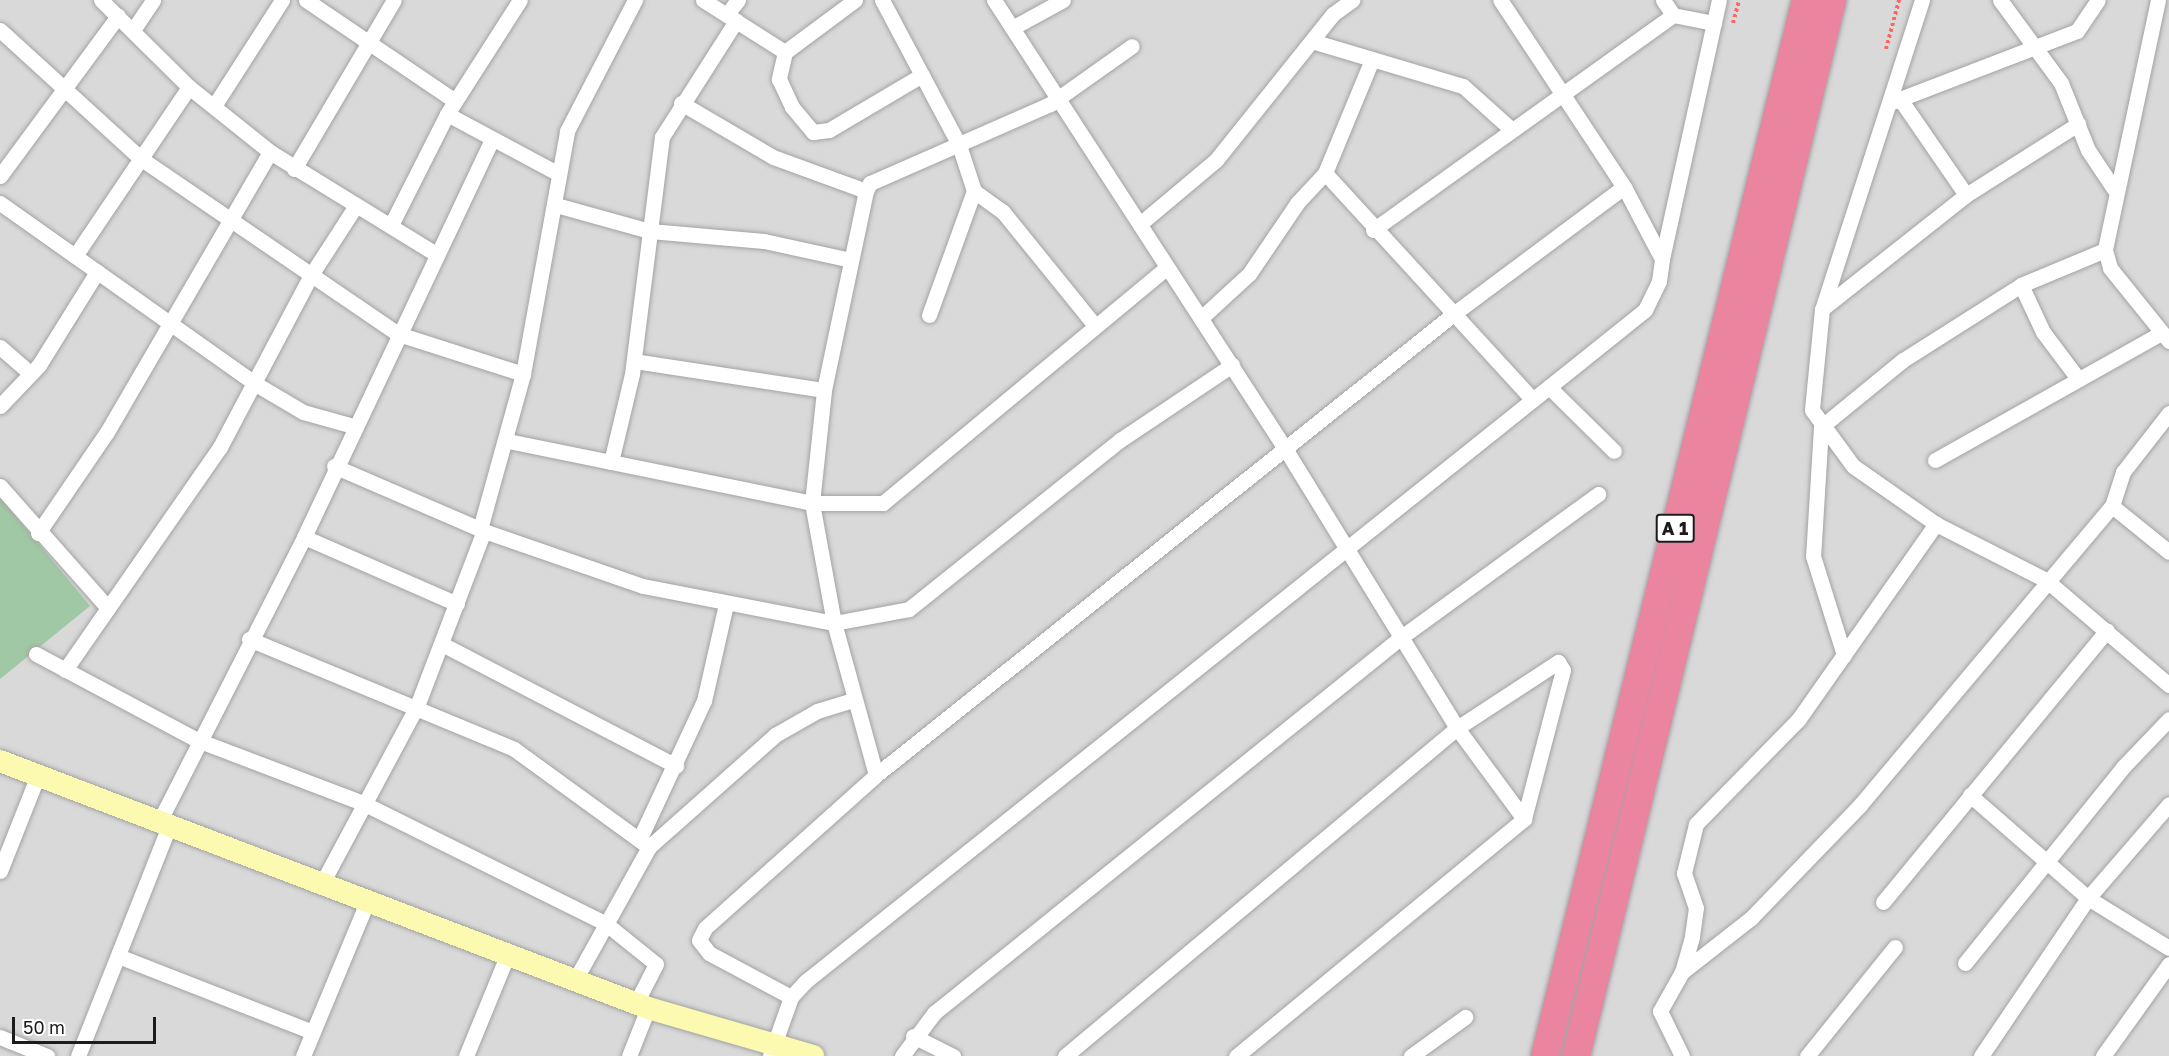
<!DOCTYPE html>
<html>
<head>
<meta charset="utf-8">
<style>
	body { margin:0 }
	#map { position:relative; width:2169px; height:1056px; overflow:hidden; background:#eee9e1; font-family:"Golos Text",sans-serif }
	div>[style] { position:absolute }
	.residential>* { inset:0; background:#dad9d9 }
	.cemetery>* { inset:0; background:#a1c8a4 }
	.path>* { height:4px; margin-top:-2px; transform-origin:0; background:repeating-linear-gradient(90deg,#ff6461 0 3px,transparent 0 6px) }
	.roads { filter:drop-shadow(0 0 2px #a3a3a3) drop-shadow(0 0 2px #a3a3a3) }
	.street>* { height:15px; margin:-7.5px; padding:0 7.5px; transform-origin:7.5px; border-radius:7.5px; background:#fff }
	.secondary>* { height:22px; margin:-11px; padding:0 11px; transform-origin:11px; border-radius:11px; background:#fcfab1 }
	.highway>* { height:28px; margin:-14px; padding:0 14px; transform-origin:14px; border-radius:14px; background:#ea849f }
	span { translate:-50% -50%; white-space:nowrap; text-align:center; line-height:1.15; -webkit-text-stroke:4.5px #fff; paint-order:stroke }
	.shield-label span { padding:2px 4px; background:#fff; border:2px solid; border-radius:4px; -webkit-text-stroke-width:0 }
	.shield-label { font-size:18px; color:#1c1c1c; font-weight:700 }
	.scale { position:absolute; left:12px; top:1017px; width:144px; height:27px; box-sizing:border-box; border:3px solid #1c1c1c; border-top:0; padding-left:8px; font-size:18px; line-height:21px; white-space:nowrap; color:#1c1c1c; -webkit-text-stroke:4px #fff; paint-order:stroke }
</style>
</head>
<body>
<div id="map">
	<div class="residential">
		<i style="clip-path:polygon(0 0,2169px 0,2169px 1056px,0 1056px)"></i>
	</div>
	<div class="cemetery">
		<i style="clip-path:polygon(0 497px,90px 606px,0 679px)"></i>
	</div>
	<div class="path">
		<i style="left:1733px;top:23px;width:24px;rotate:-75deg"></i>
		<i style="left:1886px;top:49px;width:51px;rotate:-75.1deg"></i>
	</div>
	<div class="roads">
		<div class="street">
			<i style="left:101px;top:0;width:124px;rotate:44.7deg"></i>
			<i style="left:189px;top:87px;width:104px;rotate:38.7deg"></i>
			<i style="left:270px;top:152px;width:195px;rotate:31.6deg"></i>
			<i style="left:306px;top:0;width:180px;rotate:34.1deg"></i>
			<i style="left:703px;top:0;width:97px;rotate:32.4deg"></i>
			<i style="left:855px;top:0;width:87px;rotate:143.4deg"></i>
			<i style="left:785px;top:52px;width:28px;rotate:103deg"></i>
			<i style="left:779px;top:79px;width:31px;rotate:65deg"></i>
			<i style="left:792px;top:107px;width:33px;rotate:50deg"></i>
			<i style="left:813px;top:132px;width:16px;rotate:-7deg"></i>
			<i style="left:829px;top:130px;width:108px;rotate:-30.6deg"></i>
			<i style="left:882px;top:0;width:164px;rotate:62deg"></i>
			<i style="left:959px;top:145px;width:48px;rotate:71.9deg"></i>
			<i style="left:974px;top:191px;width:36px;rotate:36deg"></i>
			<i style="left:1003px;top:212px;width:143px;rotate:51deg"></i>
			<i style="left:994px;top:0;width:536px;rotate:57.02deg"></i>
			<i style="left:1286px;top:450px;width:326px;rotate:58.4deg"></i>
			<i style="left:1457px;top:728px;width:113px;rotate:53.6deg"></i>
			<i style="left:1524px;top:819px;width:373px;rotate:140.5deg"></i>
			<i style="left:1663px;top:0;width:18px;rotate:56deg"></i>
			<i style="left:1673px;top:15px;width:42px;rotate:11deg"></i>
			<i style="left:1922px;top:0;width:325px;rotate:107.9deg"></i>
			<i style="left:1822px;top:309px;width:101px;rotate:95.7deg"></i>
			<i style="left:1812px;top:410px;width:69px;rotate:53.8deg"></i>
			<i style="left:1853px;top:466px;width:101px;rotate:34.9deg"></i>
			<i style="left:1936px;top:524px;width:123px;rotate:27deg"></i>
			<i style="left:2046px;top:580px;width:162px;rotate:40.5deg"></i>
			<i style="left:2000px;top:0;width:103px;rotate:53.7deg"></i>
			<i style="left:2061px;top:83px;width:72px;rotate:68.1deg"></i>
			<i style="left:2088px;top:150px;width:47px;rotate:56.3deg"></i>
			<i style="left:2158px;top:0;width:256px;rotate:102deg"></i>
			<i style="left:2105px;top:250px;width:19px;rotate:74deg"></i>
			<i style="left:2110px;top:268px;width:94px;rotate:51.1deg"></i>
			<i style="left:727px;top:14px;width:18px;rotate:-52deg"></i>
			<i style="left:1012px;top:28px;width:58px;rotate:-28.8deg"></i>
			<i style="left:0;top:30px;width:190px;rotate:42.4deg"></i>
			<i style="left:140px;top:158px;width:312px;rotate:34.3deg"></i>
			<i style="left:398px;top:334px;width:131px;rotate:17.7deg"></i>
			<i style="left:133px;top:30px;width:36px;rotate:-56deg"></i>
			<i style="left:1315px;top:42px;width:154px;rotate:16.6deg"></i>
			<i style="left:1463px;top:86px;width:66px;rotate:41.9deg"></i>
			<i style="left:1900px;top:99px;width:116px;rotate:55.5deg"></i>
			<i style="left:1892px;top:102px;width:198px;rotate:-21deg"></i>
			<i style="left:2077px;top:31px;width:37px;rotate:-56deg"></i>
			<i style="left:681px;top:103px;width:107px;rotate:30.4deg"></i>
			<i style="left:773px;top:157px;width:99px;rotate:20.1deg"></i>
			<i style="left:214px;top:106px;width:126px;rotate:-57.3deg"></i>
			<i style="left:447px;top:114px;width:127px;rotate:28.2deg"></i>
			<i style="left:294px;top:169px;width:196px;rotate:-59.4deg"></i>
			<i style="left:1325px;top:173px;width:306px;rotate:47.5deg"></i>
			<i style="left:0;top:176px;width:199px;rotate:-53.6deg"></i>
			<i style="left:0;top:203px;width:311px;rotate:35.3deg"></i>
			<i style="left:254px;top:383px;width:57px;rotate:30.6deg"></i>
			<i style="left:303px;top:412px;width:52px;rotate:15.6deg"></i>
			<i style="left:556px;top:205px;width:98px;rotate:15.5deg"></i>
			<i style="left:650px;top:231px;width:114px;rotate:5deg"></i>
			<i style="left:764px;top:241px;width:89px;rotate:12.3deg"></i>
			<i style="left:1141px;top:223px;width:98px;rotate:-40deg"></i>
			<i style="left:1216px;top:160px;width:187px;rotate:-51.3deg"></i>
			<i style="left:1333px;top:14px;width:24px;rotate:-36deg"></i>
			<i style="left:391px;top:225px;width:124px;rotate:-63.2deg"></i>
			<i style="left:447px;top:114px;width:135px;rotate:-57.4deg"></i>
			<i style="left:1373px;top:230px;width:369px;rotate:-35.6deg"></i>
			<i style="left:75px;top:256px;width:204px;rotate:-56deg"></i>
			<i style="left:1662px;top:259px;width:265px;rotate:-77.6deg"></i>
			<i style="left:2021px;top:285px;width:52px;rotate:64.9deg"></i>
			<i style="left:2043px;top:332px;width:55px;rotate:53.1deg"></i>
			<i style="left:1823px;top:308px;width:182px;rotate:-38.3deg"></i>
			<i style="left:1966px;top:195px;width:133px;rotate:-32.4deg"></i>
			<i style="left:929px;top:315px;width:132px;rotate:-70.1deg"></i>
			<i style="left:1201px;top:318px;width:65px;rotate:-42.5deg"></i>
			<i style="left:1249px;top:274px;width:87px;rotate:-55.8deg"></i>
			<i style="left:1298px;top:202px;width:40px;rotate:-47deg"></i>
			<i style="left:1325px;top:173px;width:120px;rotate:-67.5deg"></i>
			<i style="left:0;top:347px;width:38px;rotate:41deg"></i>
			<i style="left:634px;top:361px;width:192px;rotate:8.7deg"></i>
			<i style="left:1549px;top:387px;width:91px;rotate:44.6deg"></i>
			<i style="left:0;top:406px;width:57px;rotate:-46.4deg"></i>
			<i style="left:39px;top:365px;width:110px;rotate:-58.1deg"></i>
			<i style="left:1821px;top:427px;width:106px;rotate:-39.3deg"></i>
			<i style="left:1903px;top:360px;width:140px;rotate:-32.4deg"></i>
			<i style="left:2021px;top:285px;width:91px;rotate:-22.6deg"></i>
			<i style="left:1821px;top:427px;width:129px;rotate:93.5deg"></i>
			<i style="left:1813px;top:556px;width:104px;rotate:72.6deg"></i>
			<i style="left:508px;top:441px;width:310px;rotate:11.5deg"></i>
			<i style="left:812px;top:503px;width:71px"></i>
			<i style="left:883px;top:503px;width:369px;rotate:-39.7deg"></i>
			<i style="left:1935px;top:460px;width:259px;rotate:-29.3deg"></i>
			<i style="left:611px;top:462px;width:90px;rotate:-76.6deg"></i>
			<i style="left:632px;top:374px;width:239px;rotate:-82.8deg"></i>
			<i style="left:662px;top:137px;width:138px;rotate:-57.5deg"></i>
			<i style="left:334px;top:466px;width:163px;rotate:23.4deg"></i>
			<i style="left:484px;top:531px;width:168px;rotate:19.1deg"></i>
			<i style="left:643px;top:586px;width:195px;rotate:11deg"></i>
			<i style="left:834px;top:623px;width:76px;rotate:-10.6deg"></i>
			<i style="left:909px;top:609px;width:270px;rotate:-38.7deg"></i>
			<i style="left:1120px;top:440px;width:135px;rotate:-33.8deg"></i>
			<i style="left:0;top:486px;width:163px;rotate:48.5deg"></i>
			<i style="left:2112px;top:506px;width:73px;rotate:38.9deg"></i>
			<i style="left:480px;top:529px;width:161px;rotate:-74.5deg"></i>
			<i style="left:523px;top:374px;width:247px;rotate:-79.7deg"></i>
			<i style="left:567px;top:131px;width:148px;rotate:-62.6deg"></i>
			<i style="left:38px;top:533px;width:122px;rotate:-55.7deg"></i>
			<i style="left:107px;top:432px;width:324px;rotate:-59.8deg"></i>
			<i style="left:304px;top:537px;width:167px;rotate:23.6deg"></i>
			<i style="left:249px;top:639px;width:287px;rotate:22.5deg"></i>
			<i style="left:514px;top:749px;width:167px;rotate:36deg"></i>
			<i style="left:649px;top:847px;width:152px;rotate:119.1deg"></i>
			<i style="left:442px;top:644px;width:264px;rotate:27.5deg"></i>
			<i style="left:36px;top:654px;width:183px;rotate:28.1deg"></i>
			<i style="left:197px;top:740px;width:178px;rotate:20.8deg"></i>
			<i style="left:363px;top:803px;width:270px;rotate:26.4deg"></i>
			<i style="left:605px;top:923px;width:65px;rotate:38.8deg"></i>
			<i style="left:656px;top:964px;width:44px;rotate:117.1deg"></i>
			<i style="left:65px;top:670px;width:272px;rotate:-55.2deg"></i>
			<i style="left:220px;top:447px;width:195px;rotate:-62.1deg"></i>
			<i style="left:311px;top:275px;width:81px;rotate:-57.1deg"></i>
			<i style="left:876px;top:775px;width:158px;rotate:-105.4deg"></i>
			<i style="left:834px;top:623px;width:122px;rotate:-100.4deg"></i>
			<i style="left:812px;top:503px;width:114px;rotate:-83.9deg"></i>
			<i style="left:824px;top:390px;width:203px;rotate:-78.1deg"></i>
			<i style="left:866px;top:191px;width:9px;rotate:-63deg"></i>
			<i style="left:870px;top:183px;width:197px;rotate:-23.7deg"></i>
			<i style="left:1050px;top:104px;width:100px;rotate:-35.3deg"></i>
			<i style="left:1970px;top:795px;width:157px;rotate:41.1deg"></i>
			<i style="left:2088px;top:898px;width:95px;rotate:31.7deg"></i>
			<i style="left:159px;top:822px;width:320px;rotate:-63deg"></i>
			<i style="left:304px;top:537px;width:439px;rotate:-64.7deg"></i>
			<i style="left:640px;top:838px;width:151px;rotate:-65deg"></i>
			<i style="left:704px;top:701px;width:99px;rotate:-77.2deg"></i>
			<i style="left:649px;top:847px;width:169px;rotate:-41.6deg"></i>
			<i style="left:775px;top:735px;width:48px;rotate:-29.7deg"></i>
			<i style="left:817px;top:711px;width:38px;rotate:-17deg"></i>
			<i style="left:0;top:871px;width:103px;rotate:-68.4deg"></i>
			<i style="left:321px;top:885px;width:203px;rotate:-61.8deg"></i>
			<i style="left:417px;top:706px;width:187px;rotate:-69.1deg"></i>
			<i style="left:1883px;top:902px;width:352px;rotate:-50.5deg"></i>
			<i style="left:118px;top:956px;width:209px;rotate:21.3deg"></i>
			<i style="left:1965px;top:963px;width:253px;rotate:-51.1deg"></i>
			<i style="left:2124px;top:766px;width:65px;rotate:-46.2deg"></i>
			<i style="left:1682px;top:972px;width:88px;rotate:-38deg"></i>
			<i style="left:1751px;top:918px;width:157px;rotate:-46deg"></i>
			<i style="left:1860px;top:805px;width:391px;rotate:-49.9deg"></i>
			<i style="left:2112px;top:506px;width:36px;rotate:-72deg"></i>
			<i style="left:2123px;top:472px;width:75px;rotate:-52.1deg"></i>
			<i style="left:791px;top:997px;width:93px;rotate:-151.8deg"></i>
			<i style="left:709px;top:953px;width:16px;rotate:-128deg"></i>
			<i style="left:699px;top:940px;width:13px;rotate:-63deg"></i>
			<i style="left:705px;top:928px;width:229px;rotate:-41.8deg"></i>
			<i style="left:876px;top:775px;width:742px;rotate:-38.6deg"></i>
			<i style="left:1456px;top:312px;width:209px;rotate:-36.7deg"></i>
			<i style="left:913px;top:1036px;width:45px;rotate:26.6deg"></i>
			<i style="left:0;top:1037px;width:51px;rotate:22deg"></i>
			<i style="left:78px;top:1056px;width:247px;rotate:-68.4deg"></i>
			<i style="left:303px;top:1056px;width:167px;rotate:-67.4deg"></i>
			<i style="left:466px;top:1056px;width:108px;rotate:-67.7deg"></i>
			<i style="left:629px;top:1056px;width:52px;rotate:-68.4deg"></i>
			<i style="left:770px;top:1056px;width:63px;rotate:-70.4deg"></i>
			<i style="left:791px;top:997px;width:22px;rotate:-47deg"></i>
			<i style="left:806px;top:981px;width:1074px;rotate:-38.65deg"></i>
			<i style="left:1645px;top:310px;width:32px;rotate:-64deg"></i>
			<i style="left:1659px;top:281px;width:22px;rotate:-82deg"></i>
			<i style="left:1662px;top:259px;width:81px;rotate:-117.8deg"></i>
			<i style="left:1624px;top:187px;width:224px;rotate:-123.5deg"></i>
			<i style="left:902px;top:1056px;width:54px;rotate:-53.3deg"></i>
			<i style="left:934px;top:1013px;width:598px;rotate:-38.82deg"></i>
			<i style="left:1400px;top:638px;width:245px;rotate:-36deg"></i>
			<i style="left:1065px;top:1056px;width:511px;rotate:-39.92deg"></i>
			<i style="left:1457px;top:728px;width:121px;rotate:-33.2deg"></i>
			<i style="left:1558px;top:662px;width:9px;rotate:58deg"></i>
			<i style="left:1563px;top:670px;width:154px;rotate:104.7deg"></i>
			<i style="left:1411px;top:1056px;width:67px;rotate:-35.8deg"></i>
			<i style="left:1682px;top:1056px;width:50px;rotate:-116.1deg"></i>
			<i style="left:1660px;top:1011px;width:45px;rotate:-60.6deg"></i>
			<i style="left:1682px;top:972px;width:37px;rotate:-74deg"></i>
			<i style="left:1692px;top:936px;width:28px;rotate:-82deg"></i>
			<i style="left:1696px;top:908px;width:37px;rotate:-109deg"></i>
			<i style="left:1684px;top:873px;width:50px;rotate:-76.2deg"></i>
			<i style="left:1696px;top:824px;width:146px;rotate:-45.6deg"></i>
			<i style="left:1798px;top:720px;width:240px;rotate:-54.9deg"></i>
			<i style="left:1807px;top:1056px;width:140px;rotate:-51.1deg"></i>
			<i style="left:1981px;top:1056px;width:191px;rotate:-55.9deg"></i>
			<i style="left:2088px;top:898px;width:124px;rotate:-49.2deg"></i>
			<i style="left:2103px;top:1056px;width:113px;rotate:-54.3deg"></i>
		</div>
		<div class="secondary">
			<i style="left:0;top:761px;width:693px;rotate:20.87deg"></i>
			<i style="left:648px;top:1008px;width:172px;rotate:16.2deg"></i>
		</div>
		<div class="highway">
			<i style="left:1545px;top:1056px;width:1088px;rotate:-76.12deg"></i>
			<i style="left:1576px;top:1056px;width:1087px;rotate:-76.37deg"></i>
		</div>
	</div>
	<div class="shield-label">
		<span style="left:1675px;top:528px">A 1</span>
	</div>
	<div class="scale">50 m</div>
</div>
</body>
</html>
